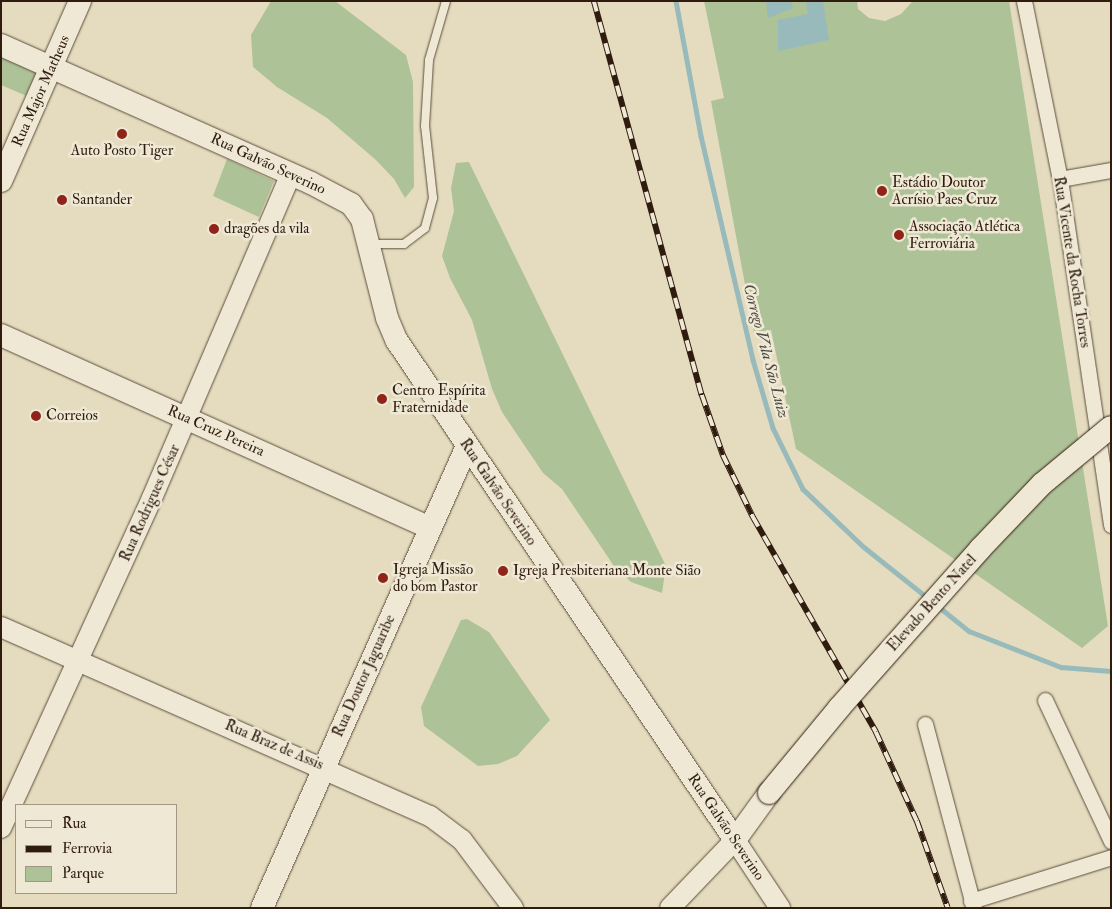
<!DOCTYPE html>
<html>
<head>
<meta charset="utf-8">
<style>
	body { margin:0 }
	#map { position:relative; width:1112px; height:909px; overflow:hidden; background:#e5dcbf; font-family:"IM FELL Double Pica",serif }
	div>[style] { position:absolute }
	.green>* { inset:0; background:#aec297 }
	.water>* { inset:0; background:#98baba }
	.stream>* { height:4.5px; margin:-2.25px; padding:0 2.25px; transform-origin:2.25px; border-radius:2.25px; background:#98baba }
	.roads { filter:drop-shadow(0 0 1px #5d4c3b) drop-shadow(0 0 1px #5d4c3b) }
	.service>* { height:8px; margin:-4px; padding:0 4px; transform-origin:4px; border-radius:4px; background:#eee8d5 }
	.minor>* { height:15px; margin:-7.5px; padding:0 7.5px; transform-origin:7.5px; border-radius:7.5px; background:#eee8d5 }
	.tertiary>* { height:20px; margin:-10px; padding:0 10px; transform-origin:10px; border-radius:10px; background:#eee8d5 }
	.secondary>* { height:22px; margin:-11px; padding:0 11px; transform-origin:11px; border-radius:11px; background:#eee8d5 }
	.rail>* { height:5.5px; margin-top:-2.75px; transform-origin:0; background:repeating-linear-gradient(90deg,#eee8d5 0 11px,#301c0f 0 22px); box-sizing:border-box; border-block:1px solid #301c0f }
	.bridges { filter:drop-shadow(0 0 1px #301c0f) drop-shadow(0 0 1px #301c0f) }
	.secondary-bridge>* { height:22px; margin:-11px; padding:0 11px; transform-origin:11px; border-radius:11px; background:#eee8d5 }
	.dots>* { width:14px; height:14px; translate:-50% -50%; box-sizing:border-box; border:2px solid #eee8d5; border-radius:50% }
	span { translate:-50% -50%; white-space:nowrap; text-align:center; line-height:1.15; -webkit-text-stroke:5px #eee8d5; paint-order:stroke }
	.street-label { font-size:15px; color:#301c0f }
	.poi-label { font-size:15px; color:#301c0f }
	.left { translate:0 -50%; text-align:left }
	.water-label { font-size:16px; color:#4f4b42; font-style:italic }
	.frame { position:absolute; inset:0; border:2px solid #301c0f; pointer-events:none }
	.legend { position:absolute; left:15px; top:804px; width:162px; height:90px; box-sizing:border-box; background:#eee8d5; border:1px solid #a29686; margin:0; padding:6px 9px; list-style:none; font-size:15px; color:#301c0f }
	.legend li { display:flex; align-items:center; gap:10px; height:25px }
	.legend b { width:25px; border:1px solid #a29686 }
</style>
</head>
<body>
<div id="map">
	<div class="green">
		<i style="clip-path:polygon(271px 1px,335px 1px,406px 55px,413px 82px,414px 187px,405px 198px,394px 179px,376px 160px,327px 118px,277px 87px,253px 67px,251px 35px)"></i>
		<i style="clip-path:polygon(704px 1px,857px 1px,858px 9px,869px 18px,885px 21px,901px 14px,913px 1px,1009px 1px,1108px 626px,1082px 648px,796px 449px,771px 330px,754px 333px,711px 101px,724px 98px)"></i>
		<i style="clip-path:polygon(1px 55px,39px 72px,29px 97px,1px 85px)"></i>
		<i style="clip-path:polygon(227px 159px,274px 181px,259px 217px,213px 196px)"></i>
		<i style="clip-path:polygon(469px 162px,666px 566px,662px 593px,631px 582px,614px 566px,562px 489px,543px 473px,502px 412px,492px 389px,472px 320px,450px 278px,442px 256px,454px 211px,451px 188px,456px 163px)"></i>
		<i style="clip-path:polygon(467px 619px,489px 632px,550px 720px,517px 756px,498px 764px,478px 766px,424px 726px,421px 707px,461px 620px)"></i>
	</div>
	<div class="water">
		<i style="clip-path:polygon(766px 1px,791px 1px,793px 8px,768px 18px)"></i>
		<i style="clip-path:polygon(806px 1px,823px 1px,829px 40px,778px 51px,778px 20px,808px 14px)"></i>
	</div>
	<div class="stream">
		<i style="left:676px;top:1px;width:137px;rotate:79.5deg"></i>
		<i style="left:701px;top:136px;width:230px;rotate:76.9deg"></i>
		<i style="left:753px;top:360px;width:71px;rotate:73.6deg"></i>
		<i style="left:773px;top:428px;width:68px;rotate:63.8deg"></i>
		<i style="left:803px;top:489px;width:84px;rotate:43.6deg"></i>
		<i style="left:864px;top:547px;width:82px;rotate:38.6deg"></i>
		<i style="left:938px;top:606px;width:40px;rotate:39deg"></i>
		<i style="left:969px;top:631px;width:99px;rotate:21.4deg"></i>
		<i style="left:1061px;top:667px;width:50px;rotate:4.6deg"></i>
	</div>
	<div class="roads">
		<div class="service">
			<i style="left:371px;top:244px;width:33px"></i>
			<i style="left:404px;top:244px;width:26px;rotate:-37deg"></i>
			<i style="left:425px;top:228px;width:31px;rotate:-75deg"></i>
			<i style="left:433px;top:198px;width:72px;rotate:-96.3deg"></i>
			<i style="left:425px;top:126px;width:66px;rotate:-86.5deg"></i>
			<i style="left:429px;top:60px;width:61px;rotate:-73.9deg"></i>
		</div>
		<div class="minor">
			<i style="left:1024px;top:1px;width:182px;rotate:78.6deg"></i>
			<i style="left:1060px;top:179px;width:350px;rotate:81.6deg"></i>
			<i style="left:1060px;top:179px;width:52px;rotate:-10deg"></i>
			<i style="left:1045px;top:700px;width:156px;rotate:64.9deg"></i>
			<i style="left:925px;top:724px;width:190px;rotate:75.1deg"></i>
			<i style="left:971px;top:901px;width:147px;rotate:-17.4deg"></i>
		</div>
		<div class="tertiary">
			<i style="left:1px;top:627px;width:469px;rotate:23.8deg"></i>
			<i style="left:430px;top:816px;width:40px;rotate:37deg"></i>
			<i style="left:462px;top:840px;width:85px;rotate:53.1deg"></i>
			<i style="left:1px;top:828px;width:363px;rotate:-65.4deg"></i>
			<i style="left:152px;top:498px;width:353px;rotate:-66.8deg"></i>
			<i style="left:670px;top:908px;width:94px;rotate:-46.3deg"></i>
			<i style="left:735px;top:840px;width:82px;rotate:56.5deg"></i>
		</div>
		<div class="secondary">
			<i style="left:1px;top:45px;width:339px;rotate:24deg"></i>
			<i style="left:311px;top:183px;width:45px;rotate:27.7deg"></i>
			<i style="left:351px;top:204px;width:19px;rotate:54deg"></i>
			<i style="left:362px;top:219px;width:102px;rotate:75.8deg"></i>
			<i style="left:387px;top:318px;width:25px;rotate:67deg"></i>
			<i style="left:397px;top:341px;width:603px;rotate:55.89deg"></i>
			<i style="left:735px;top:840px;width:58px;rotate:-54.1deg"></i>
			<i style="left:1px;top:181px;width:197px;rotate:-66.3deg"></i>
			<i style="left:1px;top:335px;width:470px;rotate:24.2deg"></i>
			<i style="left:262px;top:908px;width:505px;rotate:-66.07deg"></i>
		</div>
	</div>
	<div class="rail">
		<i style="left:594px;top:1px;width:409px;rotate:74.7deg"></i>
		<i style="left:702px;top:395px;width:64px;rotate:70.7deg"></i>
		<i style="left:723px;top:455px;width:69px;rotate:64.2deg"></i>
		<i style="left:753px;top:517px;width:248px;rotate:60.2deg"></i>
		<i style="left:876px;top:732px;width:98px;rotate:65.3deg"></i>
		<i style="left:917px;top:821px;width:92px;rotate:70.4deg"></i>
	</div>
	<div class="bridges">
		<div class="secondary-bridge">
			<i style="left:769px;top:793px;width:110px;rotate:-50.5deg"></i>
			<i style="left:839px;top:708px;width:213px;rotate:-48.4deg"></i>
			<i style="left:980px;top:549px;width:90px;rotate:-46.4deg"></i>
			<i style="left:1042px;top:484px;width:89px;rotate:-39.6deg"></i>
		</div>
	</div>
	<div class="dots">
		<i style="left:122px;top:134px;background:#8f2418"></i>
		<i style="left:882px;top:191px;background:#8f2418"></i>
		<i style="left:62px;top:200px;background:#8f2418"></i>
		<i style="left:214px;top:229px;background:#8f2418"></i>
		<i style="left:899px;top:235px;background:#8f2418"></i>
		<i style="left:382px;top:399px;background:#8f2418"></i>
		<i style="left:36px;top:416px;background:#8f2418"></i>
		<i style="left:503px;top:571px;background:#8f2418"></i>
		<i style="left:383px;top:578px;background:#8f2418"></i>
	</div>
	<div class="street-label">
		<span style="left:41px;top:91px;rotate:-66deg">Rua Major Matheus</span>
		<span style="left:268px;top:164px;rotate:25deg">Rua Galvão Severino</span>
		<span style="left:1072px;top:262px;rotate:81deg">Rua Vicente da Rocha Torres</span>
		<span style="left:216px;top:431px;rotate:24deg">Rua Cruz Pereira</span>
		<span style="left:498px;top:492px;rotate:56deg">Rua Galvão Severino</span>
		<span style="left:150px;top:503px;rotate:-66deg">Rua Rodrigues César</span>
		<span style="left:932px;top:603px;rotate:-48deg">Elevado Bento Natel</span>
		<span style="left:364px;top:676px;rotate:-66deg">Rua Doutor Jaguaribe</span>
		<span style="left:274px;top:745px;rotate:23deg">Rua Braz de Assis</span>
		<span style="left:726px;top:827px;rotate:56deg">Rua Galvão Severino</span>
	</div>
	<div class="poi-label">
		<span style="left:122px;top:151px">Auto Posto Tiger</span>
		<span class="left" style="left:892px;top:191px">Estádio Doutor<br>Acrísio Paes Cruz</span>
		<span class="left" style="left:72px;top:200px">Santander</span>
		<span class="left" style="left:909px;top:235px">Associação Atlética<br>Ferroviária</span>
		<span class="left" style="left:224px;top:229px">dragões da vila</span>
		<span class="left" style="left:392px;top:399px">Centro Espírita<br>Fraternidade</span>
		<span class="left" style="left:46px;top:416px">Correios</span>
		<span class="left" style="left:393px;top:578px">Igreja Missão<br>do bom Pastor</span>
		<span class="left" style="left:513px;top:571px">Igreja Presbiteriana Monte Sião</span>
	</div>
	<div class="water-label">
		<span style="left:766px;top:351px;rotate:75deg">Corrego Vila São Luiz</span>
	</div>
	<div class="frame"></div>
	<ul class="legend">
	<li><b style="height:6px;background:#eee8d5"></b>Rua</li>
	<li><b style="height:6px;background:#301c0f"></b>Ferrovia</li>
	<li><b style="height:14px;background:#aec297"></b>Parque</li>
	</ul>
</div>
</body>
</html>
